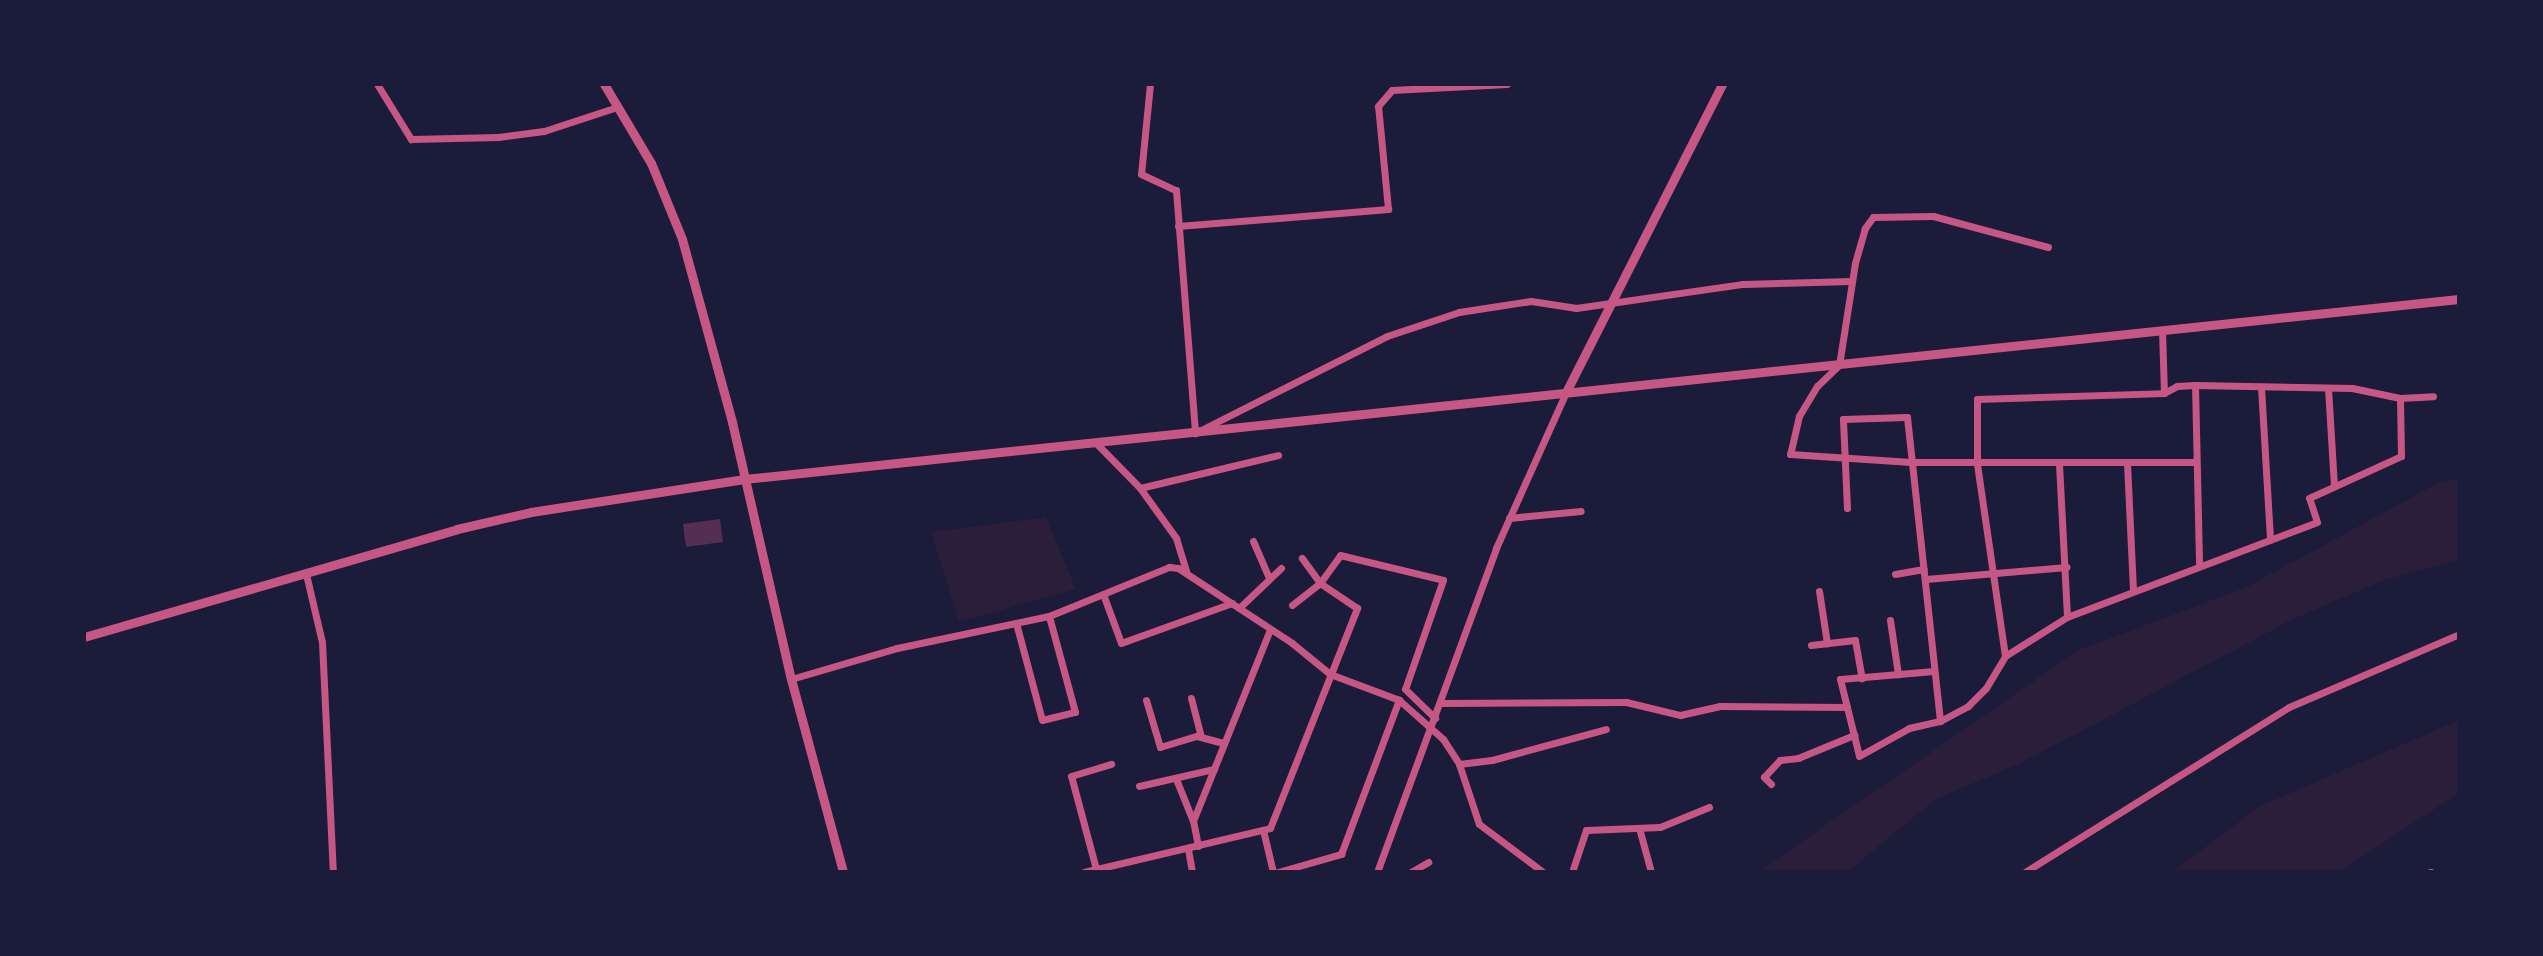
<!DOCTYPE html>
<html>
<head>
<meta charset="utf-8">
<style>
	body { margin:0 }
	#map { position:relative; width:2543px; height:956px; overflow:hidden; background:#1b1b3a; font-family:Raleway,sans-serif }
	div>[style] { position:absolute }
	.green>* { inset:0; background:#2a1e3b }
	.building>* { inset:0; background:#542f53 }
	.minor>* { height:7px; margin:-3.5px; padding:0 3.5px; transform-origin:3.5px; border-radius:3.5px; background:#c65784 }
	.tertiary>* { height:9px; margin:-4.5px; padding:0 4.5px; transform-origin:4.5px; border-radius:4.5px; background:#c65784 }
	span { translate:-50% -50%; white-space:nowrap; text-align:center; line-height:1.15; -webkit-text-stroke:7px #1b1b3a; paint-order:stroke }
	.frame { position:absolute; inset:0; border:86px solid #1b1b3a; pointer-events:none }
</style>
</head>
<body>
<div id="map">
	<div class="green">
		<i style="clip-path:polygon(2459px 478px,2459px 560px,2384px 580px,2293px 619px,2021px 763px,1936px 799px,1847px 872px,1758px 872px,2079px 650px,2247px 587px,2438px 483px)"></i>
		<i style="clip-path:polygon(1046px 517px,1076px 589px,959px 622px,931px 532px)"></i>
		<i style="clip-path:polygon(2459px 720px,2459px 793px,2339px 872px,2172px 872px,2260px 806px)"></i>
	</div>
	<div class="building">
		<i style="clip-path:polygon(720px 519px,723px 542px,686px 547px,683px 524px)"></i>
	</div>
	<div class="minor">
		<i style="left:377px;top:84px;width:65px;rotate:58.3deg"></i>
		<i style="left:411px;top:139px;width:87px;rotate:-1.3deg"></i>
		<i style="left:498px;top:137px;width:46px;rotate:-7.4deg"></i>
		<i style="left:544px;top:131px;width:77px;rotate:-18.2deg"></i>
		<i style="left:1150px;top:84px;width:90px;rotate:95.7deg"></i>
		<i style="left:1141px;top:174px;width:38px;rotate:25deg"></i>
		<i style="left:1176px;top:190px;width:244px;rotate:85.5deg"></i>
		<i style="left:1195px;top:433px;width:215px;rotate:-26.8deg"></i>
		<i style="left:1387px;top:336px;width:76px;rotate:-18.4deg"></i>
		<i style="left:1459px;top:312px;width:73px;rotate:-8.7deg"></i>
		<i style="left:1531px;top:301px;width:46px;rotate:8.8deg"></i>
		<i style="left:1576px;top:308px;width:169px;rotate:-8.2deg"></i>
		<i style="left:1743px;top:284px;width:109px;rotate:-1.6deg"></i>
		<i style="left:1178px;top:226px;width:211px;rotate:-4.6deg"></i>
		<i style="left:1388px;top:209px;width:103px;rotate:-95.5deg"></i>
		<i style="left:1378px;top:106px;width:21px;rotate:-49deg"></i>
		<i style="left:1392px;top:90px;width:115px;rotate:-3deg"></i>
		<i style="left:2048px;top:247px;width:119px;rotate:-164.9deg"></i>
		<i style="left:1933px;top:216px;width:60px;rotate:179deg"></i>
		<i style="left:1873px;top:217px;width:14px;rotate:126deg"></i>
		<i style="left:1865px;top:228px;width:36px;rotate:106deg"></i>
		<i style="left:1855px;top:263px;width:103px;rotate:98.9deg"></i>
		<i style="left:1839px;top:365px;width:30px;rotate:136deg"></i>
		<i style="left:1817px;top:386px;width:35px;rotate:121deg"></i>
		<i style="left:1799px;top:416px;width:39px;rotate:103deg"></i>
		<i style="left:1790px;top:454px;width:121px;rotate:3.8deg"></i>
		<i style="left:1911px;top:462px;width:285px"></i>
		<i style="left:2162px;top:330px;width:63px;rotate:88.2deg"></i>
		<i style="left:2164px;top:393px;width:15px;rotate:-28deg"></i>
		<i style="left:2177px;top:386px;width:18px;rotate:-3deg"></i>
		<i style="left:2261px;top:387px;width:153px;rotate:86.6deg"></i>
		<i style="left:2328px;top:388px;width:98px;rotate:86.5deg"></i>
		<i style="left:2400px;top:398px;width:33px;rotate:-3deg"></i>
		<i style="left:1096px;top:443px;width:63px;rotate:45.6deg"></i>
		<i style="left:1140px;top:488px;width:62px;rotate:54.2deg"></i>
		<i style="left:1176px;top:538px;width:34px;rotate:73deg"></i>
		<i style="left:2127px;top:463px;width:127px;rotate:87.3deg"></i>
		<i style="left:2059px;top:464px;width:153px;rotate:87deg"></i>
		<i style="left:1140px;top:488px;width:142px;rotate:-13.4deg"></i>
		<i style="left:1847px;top:508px;width:89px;rotate:-92.6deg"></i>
		<i style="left:1843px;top:419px;width:64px;rotate:-1.8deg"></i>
		<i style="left:1907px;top:417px;width:306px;rotate:83.8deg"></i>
		<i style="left:1509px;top:518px;width:72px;rotate:-5.6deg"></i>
		<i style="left:1253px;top:541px;width:40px;rotate:66.6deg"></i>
		<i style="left:306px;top:574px;width:70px;rotate:76.8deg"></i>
		<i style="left:322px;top:642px;width:230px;rotate:87.3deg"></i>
		<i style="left:1895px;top:574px;width:29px;rotate:-10deg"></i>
		<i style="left:1926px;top:579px;width:141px;rotate:-4.9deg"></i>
		<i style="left:1819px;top:591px;width:53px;rotate:81.3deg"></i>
		<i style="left:1103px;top:594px;width:52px;rotate:69.8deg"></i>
		<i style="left:1121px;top:643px;width:118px;rotate:-19.8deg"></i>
		<i style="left:1292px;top:605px;width:36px;rotate:-38deg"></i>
		<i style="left:1320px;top:583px;width:34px;rotate:-54deg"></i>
		<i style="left:1340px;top:555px;width:106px;rotate:13.6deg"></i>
		<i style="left:1443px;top:580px;width:115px;rotate:109.2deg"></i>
		<i style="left:1405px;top:689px;width:42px;rotate:44deg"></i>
		<i style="left:1239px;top:608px;width:58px;rotate:-43.6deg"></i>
		<i style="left:1890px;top:620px;width:55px;rotate:81.6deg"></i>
		<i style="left:1016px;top:623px;width:100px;rotate:75deg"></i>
		<i style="left:1042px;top:720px;width:34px;rotate:-14deg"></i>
		<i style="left:1075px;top:712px;width:99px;rotate:-105.2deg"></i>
		<i style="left:1811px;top:645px;width:44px;rotate:-6.5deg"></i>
		<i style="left:1855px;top:640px;width:39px;rotate:80deg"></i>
		<i style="left:2005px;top:656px;width:195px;rotate:-98.3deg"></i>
		<i style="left:1977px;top:463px;width:64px;rotate:-90deg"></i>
		<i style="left:1977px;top:399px;width:187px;rotate:-1.8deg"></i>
		<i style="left:1934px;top:671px;width:94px;rotate:175.1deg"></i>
		<i style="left:1840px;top:679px;width:79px;rotate:76.1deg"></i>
		<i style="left:1859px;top:756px;width:57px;rotate:-29.2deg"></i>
		<i style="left:1909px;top:728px;width:32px;rotate:-13deg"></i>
		<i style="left:1940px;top:721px;width:32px;rotate:-28deg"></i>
		<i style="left:1968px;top:706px;width:25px;rotate:-45deg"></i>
		<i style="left:1986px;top:688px;width:37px;rotate:-59deg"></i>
		<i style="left:2005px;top:656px;width:73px;rotate:-32.2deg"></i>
		<i style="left:2067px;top:617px;width:267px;rotate:-20.8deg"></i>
		<i style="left:2317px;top:522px;width:25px;rotate:-108deg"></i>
		<i style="left:2309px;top:498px;width:101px;rotate:-24.5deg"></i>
		<i style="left:2401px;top:456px;width:58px;rotate:-91deg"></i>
		<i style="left:2400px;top:398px;width:49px;rotate:-168.2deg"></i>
		<i style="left:2352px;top:388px;width:157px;rotate:-178.9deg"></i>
		<i style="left:2195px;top:385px;width:179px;rotate:88.7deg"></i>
		<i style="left:791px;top:679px;width:110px;rotate:-16.3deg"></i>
		<i style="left:897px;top:648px;width:155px;rotate:-11.9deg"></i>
		<i style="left:1049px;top:616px;width:130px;rotate:-22.2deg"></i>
		<i style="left:1169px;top:567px;width:9px;rotate:6deg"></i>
		<i style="left:1178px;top:568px;width:136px;rotate:33.3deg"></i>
		<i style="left:1292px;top:643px;width:49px;rotate:39.2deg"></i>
		<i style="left:1330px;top:674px;width:74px;rotate:20.6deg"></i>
		<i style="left:1399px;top:700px;width:59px;rotate:41.6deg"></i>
		<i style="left:1443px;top:739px;width:30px;rotate:57deg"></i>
		<i style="left:1459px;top:764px;width:63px;rotate:71.6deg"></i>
		<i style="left:1479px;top:824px;width:80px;rotate:36.9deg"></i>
		<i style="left:1191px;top:698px;width:40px;rotate:75.6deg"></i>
		<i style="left:1146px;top:700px;width:49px;rotate:73.4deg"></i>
		<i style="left:1160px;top:747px;width:39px;rotate:-17deg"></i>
		<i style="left:1197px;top:736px;width:28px;rotate:15deg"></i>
		<i style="left:1440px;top:703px;width:186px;rotate:-0.3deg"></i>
		<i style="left:1626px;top:702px;width:56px;rotate:13.5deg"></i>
		<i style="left:1680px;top:715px;width:41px;rotate:-12.7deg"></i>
		<i style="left:1720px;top:706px;width:127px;rotate:0.5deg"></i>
		<i style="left:1459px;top:764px;width:33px;rotate:-7deg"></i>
		<i style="left:1492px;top:760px;width:118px;rotate:-15.2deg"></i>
		<i style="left:1176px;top:779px;width:45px;rotate:68deg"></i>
		<i style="left:1771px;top:784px;width:10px;rotate:-135deg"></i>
		<i style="left:1764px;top:777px;width:23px;rotate:-47deg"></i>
		<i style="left:1780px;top:760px;width:18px;rotate:-6deg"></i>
		<i style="left:1798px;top:758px;width:61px;rotate:-22.3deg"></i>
		<i style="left:1139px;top:786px;width:77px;rotate:-12.8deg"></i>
		<i style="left:1639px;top:828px;width:46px;rotate:74.7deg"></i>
		<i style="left:1263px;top:830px;width:43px;rotate:76.6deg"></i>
		<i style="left:1198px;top:846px;width:25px;rotate:-101deg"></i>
		<i style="left:1193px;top:821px;width:207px;rotate:-68.1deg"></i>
		<i style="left:1188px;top:849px;width:23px;rotate:80deg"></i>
		<i style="left:1096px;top:869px;width:96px;rotate:-105deg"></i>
		<i style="left:1071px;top:776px;width:42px;rotate:-16.7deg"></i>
		<i style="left:1084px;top:872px;width:191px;rotate:-13.3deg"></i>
		<i style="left:1270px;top:828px;width:237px;rotate:-68.4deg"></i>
		<i style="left:1357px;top:608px;width:45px;rotate:-146deg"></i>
		<i style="left:1320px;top:583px;width:31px;rotate:-126deg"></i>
		<i style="left:1278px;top:872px;width:66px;rotate:-15.9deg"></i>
		<i style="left:1341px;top:854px;width:165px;rotate:-69.4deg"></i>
		<i style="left:1377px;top:872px;width:345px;rotate:-69.8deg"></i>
		<i style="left:1496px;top:548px;width:171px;rotate:-65.8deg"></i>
		<i style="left:1411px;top:872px;width:20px;rotate:-30deg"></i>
		<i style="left:1572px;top:872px;width:44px;rotate:-71.6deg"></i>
		<i style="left:1586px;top:830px;width:74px;rotate:-2.3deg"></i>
		<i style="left:1660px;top:827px;width:53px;rotate:-22.2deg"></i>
		<i style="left:2025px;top:872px;width:311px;rotate:-32deg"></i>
		<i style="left:2289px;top:707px;width:185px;rotate:-23.2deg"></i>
		<i style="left:2430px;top:872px;width:1px"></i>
	</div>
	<div class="tertiary">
		<i style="left:604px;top:84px;width:92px;rotate:59.3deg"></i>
		<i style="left:651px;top:163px;width:82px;rotate:67.8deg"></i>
		<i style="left:682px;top:239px;width:190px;rotate:74.7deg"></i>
		<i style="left:732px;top:422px;width:264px;rotate:77.1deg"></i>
		<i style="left:791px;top:679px;width:200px;rotate:74.9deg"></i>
		<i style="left:1566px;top:392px;width:345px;rotate:-63.1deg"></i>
		<i style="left:84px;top:637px;width:388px;rotate:-16.1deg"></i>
		<i style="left:457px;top:529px;width:76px;rotate:-12.9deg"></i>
		<i style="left:531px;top:512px;width:216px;rotate:-8.8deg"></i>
		<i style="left:744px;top:479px;width:1724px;rotate:-5.99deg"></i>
	</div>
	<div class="frame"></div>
</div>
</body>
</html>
